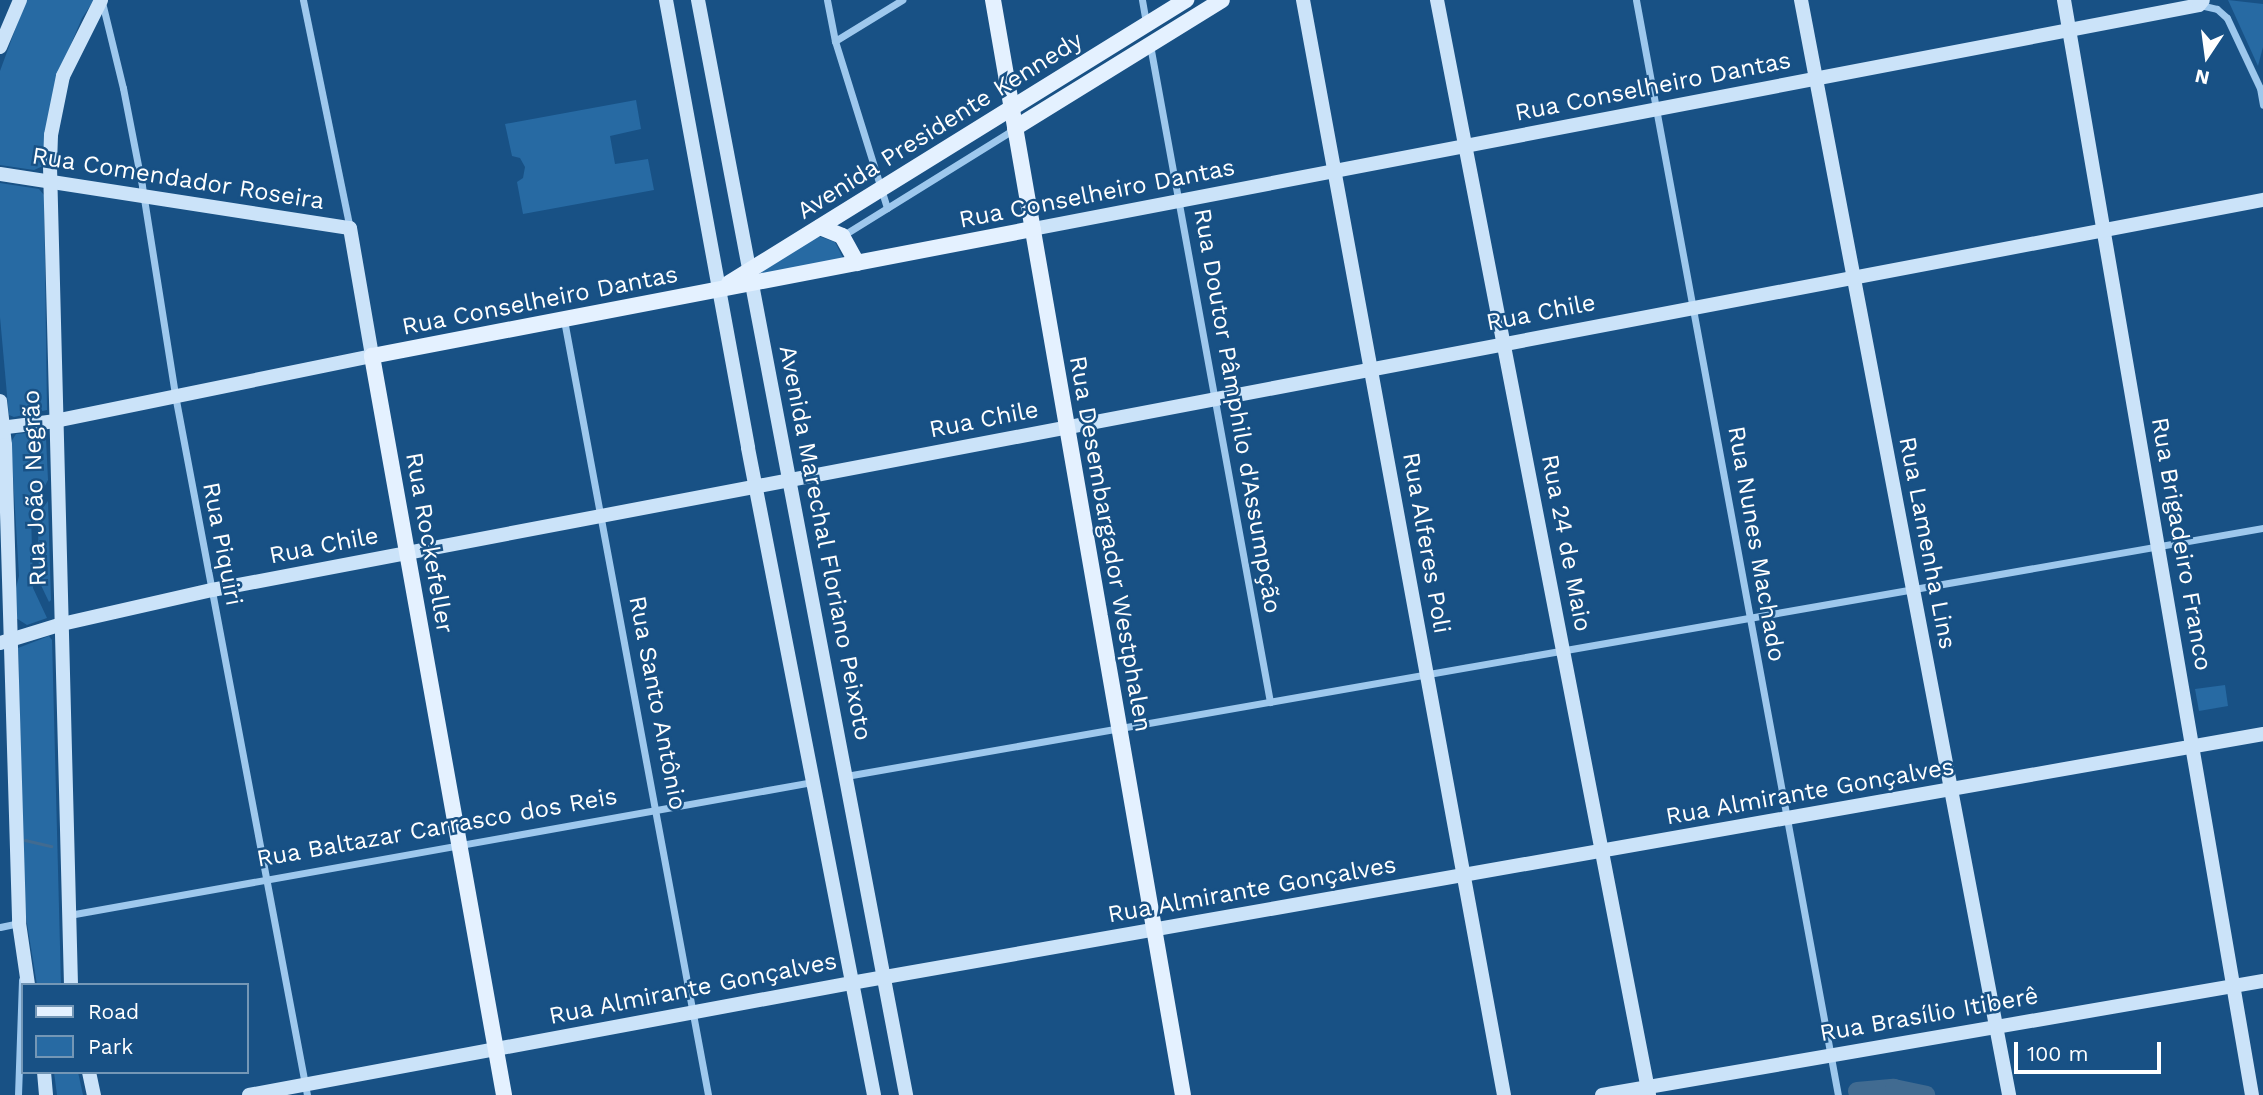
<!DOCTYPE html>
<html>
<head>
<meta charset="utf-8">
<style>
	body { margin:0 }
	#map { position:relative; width:2263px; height:1095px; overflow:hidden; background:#185185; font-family:"Work Sans",sans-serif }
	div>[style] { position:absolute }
	.green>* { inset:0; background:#276aa3 }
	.stream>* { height:2.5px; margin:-1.25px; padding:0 1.25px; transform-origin:1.25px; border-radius:1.25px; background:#416b91 }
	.river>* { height:18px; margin:-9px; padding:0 9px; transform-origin:9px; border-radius:9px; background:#416b91 }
	.street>* { height:7px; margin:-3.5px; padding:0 3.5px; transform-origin:3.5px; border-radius:3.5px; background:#9ec8ed }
	.secondary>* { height:14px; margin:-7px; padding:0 7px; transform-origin:7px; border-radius:7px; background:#cbe3f9 }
	.primary>* { height:16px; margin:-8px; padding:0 8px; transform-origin:8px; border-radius:8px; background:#e4f1ff }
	span { translate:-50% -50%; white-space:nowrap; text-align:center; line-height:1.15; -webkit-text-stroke:5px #185185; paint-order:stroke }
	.street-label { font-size:24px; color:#fff }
	.legend { position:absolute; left:21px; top:983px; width:228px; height:91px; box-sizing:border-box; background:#185185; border:2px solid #7497b6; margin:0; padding:9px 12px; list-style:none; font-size:21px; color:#fff }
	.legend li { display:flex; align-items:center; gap:14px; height:35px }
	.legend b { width:35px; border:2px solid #7497b6 }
	.north { position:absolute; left:2172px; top:21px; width:70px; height:70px; -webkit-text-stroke:5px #185185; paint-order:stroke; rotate:193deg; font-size:19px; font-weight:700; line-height:28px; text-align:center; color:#fff }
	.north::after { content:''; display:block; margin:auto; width:24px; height:32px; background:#fff; clip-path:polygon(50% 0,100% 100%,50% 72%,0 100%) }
	.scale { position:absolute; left:2014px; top:1042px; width:147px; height:32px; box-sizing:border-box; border:4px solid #fff; border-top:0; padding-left:9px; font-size:21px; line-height:24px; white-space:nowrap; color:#fff; -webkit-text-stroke:5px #185185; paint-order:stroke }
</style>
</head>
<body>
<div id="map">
	<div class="green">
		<i style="clip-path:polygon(26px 0,94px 0,82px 18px,58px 75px,44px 161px,43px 166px,34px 170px,0 165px,0 71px)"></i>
		<i style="clip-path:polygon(2228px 0,2263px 4px,2263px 47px,2258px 66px)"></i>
		<i style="clip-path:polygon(636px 100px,641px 129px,610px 136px,615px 164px,648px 159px,654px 190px,523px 214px,517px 182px,523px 178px,525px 167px,520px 158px,512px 156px,505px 124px)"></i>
		<i style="clip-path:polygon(0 183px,39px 189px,44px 195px,47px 410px,14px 417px,9px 415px,8px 406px,0 317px)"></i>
		<i style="clip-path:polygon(818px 236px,835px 242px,844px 260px,761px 276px,760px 271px)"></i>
		<i style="clip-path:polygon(39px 432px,46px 438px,48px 480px,31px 513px,33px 588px,47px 618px,27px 625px,16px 618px,15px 592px,19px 576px,11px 442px,16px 434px)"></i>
		<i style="clip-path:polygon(48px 501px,51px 600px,49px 602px,39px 581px,38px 525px,42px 509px)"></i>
		<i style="clip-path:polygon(49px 636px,52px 640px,61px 985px,37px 985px,25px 911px,18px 648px)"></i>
		<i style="clip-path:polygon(2225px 685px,2228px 706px,2199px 711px,2195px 689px)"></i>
		<i style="clip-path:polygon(54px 1072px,78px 1072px,83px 1095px,57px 1095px)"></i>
	</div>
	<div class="stream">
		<i style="left:25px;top:840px;width:27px;rotate:13deg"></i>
	</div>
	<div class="river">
		<i style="left:1857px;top:1091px;width:37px;rotate:-5deg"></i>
		<i style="left:1894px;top:1088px;width:33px;rotate:12deg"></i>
	</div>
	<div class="street">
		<i style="left:303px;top:0;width:233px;rotate:78.4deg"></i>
		<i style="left:827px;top:0;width:42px;rotate:79deg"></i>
		<i style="left:835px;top:41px;width:175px;rotate:72.7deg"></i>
		<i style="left:1142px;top:0;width:23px;rotate:80deg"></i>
		<i style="left:1636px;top:0;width:1113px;rotate:79.55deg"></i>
		<i style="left:102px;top:2px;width:89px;rotate:76.3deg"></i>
		<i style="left:123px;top:88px;width:100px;rotate:79deg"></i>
		<i style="left:142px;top:186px;width:212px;rotate:81deg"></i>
		<i style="left:175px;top:395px;width:712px;rotate:79.32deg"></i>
		<i style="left:2200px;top:5px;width:17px;rotate:13deg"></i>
		<i style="left:2217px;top:9px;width:13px;rotate:42deg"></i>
		<i style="left:2227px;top:18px;width:77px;rotate:64.8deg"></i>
		<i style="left:2260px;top:88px;width:17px;rotate:80deg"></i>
		<i style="left:835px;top:41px;width:79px;rotate:-31.5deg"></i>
		<i style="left:1150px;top:45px;width:668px;rotate:79.65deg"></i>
		<i style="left:842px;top:236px;width:201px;rotate:-31.8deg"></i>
		<i style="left:564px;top:320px;width:788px;rotate:79.47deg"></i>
		<i style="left:846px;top:776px;width:1439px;rotate:-9.93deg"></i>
		<i style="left:69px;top:915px;width:756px;rotate:-10.14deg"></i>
		<i style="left:0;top:927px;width:19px;rotate:-12deg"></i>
		<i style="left:18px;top:1095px;width:115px;rotate:-88deg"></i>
	</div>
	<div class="secondary">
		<i style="left:666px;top:0;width:455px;rotate:79.6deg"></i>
		<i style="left:748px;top:448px;width:659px;rotate:78.98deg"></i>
		<i style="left:698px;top:0;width:1115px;rotate:79.24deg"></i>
		<i style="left:1303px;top:0;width:1113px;rotate:79.6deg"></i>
		<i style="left:1437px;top:0;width:1115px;rotate:79.04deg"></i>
		<i style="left:1801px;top:0;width:1115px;rotate:79.24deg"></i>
		<i style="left:2064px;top:0;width:1111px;rotate:80.26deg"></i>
		<i style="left:0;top:47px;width:51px;rotate:-66.9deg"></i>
		<i style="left:0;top:174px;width:354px;rotate:8.8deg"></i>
		<i style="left:350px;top:228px;width:130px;rotate:80.2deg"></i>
		<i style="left:372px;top:356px;width:323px;rotate:168.4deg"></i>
		<i style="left:56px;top:421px;width:56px;rotate:172.9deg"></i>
		<i style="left:1033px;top:229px;width:1187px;rotate:-10.87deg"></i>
		<i style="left:2199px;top:5px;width:6px;rotate:-51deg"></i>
		<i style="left:0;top:401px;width:44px;rotate:83.5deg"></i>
		<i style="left:5px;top:445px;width:478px;rotate:88.3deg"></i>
		<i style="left:19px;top:923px;width:63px;rotate:81.7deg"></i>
		<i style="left:0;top:643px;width:65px;rotate:-17deg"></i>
		<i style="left:62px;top:624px;width:154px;rotate:-12.8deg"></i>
		<i style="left:212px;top:590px;width:2088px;rotate:-10.77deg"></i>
		<i style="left:71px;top:985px;width:821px;rotate:-91.47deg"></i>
		<i style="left:50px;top:164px;width:29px;rotate:-88deg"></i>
		<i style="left:51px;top:135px;width:60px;rotate:-78.5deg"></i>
		<i style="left:63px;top:76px;width:85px;rotate:-63.4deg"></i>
		<i style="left:44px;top:1072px;width:23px;rotate:85deg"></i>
		<i style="left:89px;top:1072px;width:24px;rotate:78deg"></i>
		<i style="left:249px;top:1095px;width:612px;rotate:-10.54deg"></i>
		<i style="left:851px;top:983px;width:1434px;rotate:-10deg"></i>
		<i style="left:1602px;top:1095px;width:671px;rotate:-9.79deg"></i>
	</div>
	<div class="primary">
		<i style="left:993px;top:0;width:1111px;rotate:80.16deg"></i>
		<i style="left:1015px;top:128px;width:243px;rotate:-31.7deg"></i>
		<i style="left:820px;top:227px;width:24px;rotate:22deg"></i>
		<i style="left:842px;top:236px;width:31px;rotate:61deg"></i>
		<i style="left:729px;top:283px;width:538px;rotate:-31.77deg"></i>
		<i style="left:504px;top:1095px;width:751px;rotate:-100.13deg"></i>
		<i style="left:372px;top:356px;width:673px;rotate:-10.88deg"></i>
	</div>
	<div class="street-label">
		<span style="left:1653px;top:87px;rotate:-11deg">Rua Conselheiro Dantas</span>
		<span style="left:940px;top:126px;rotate:-32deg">Avenida Presidente Kennedy</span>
		<span style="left:178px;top:179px;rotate:9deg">Rua Comendador Roseira</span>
		<span style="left:1097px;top:194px;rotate:-11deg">Rua Conselheiro Dantas</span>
		<span style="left:540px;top:301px;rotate:-11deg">Rua Conselheiro Dantas</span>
		<span style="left:1541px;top:313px;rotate:-11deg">Rua Chile</span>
		<span style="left:1237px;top:411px;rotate:80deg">Rua Doutor Pâmphilo d'Assumpção</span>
		<span style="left:984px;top:420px;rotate:-11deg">Rua Chile</span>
		<span style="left:35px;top:488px;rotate:-92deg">Rua João Negrão</span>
		<span style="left:429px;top:543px;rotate:80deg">Rua Rockefeller</span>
		<span style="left:825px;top:543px;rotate:79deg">Avenida Marechal Floriano Peixoto</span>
		<span style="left:1426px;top:543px;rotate:80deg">Rua Alferes Poli</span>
		<span style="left:1566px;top:543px;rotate:79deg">Rua 24 de Maio</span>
		<span style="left:1927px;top:543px;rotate:79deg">Rua Lamenha Lins</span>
		<span style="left:222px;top:544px;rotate:79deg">Rua Piquiri</span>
		<span style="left:1110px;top:544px;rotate:80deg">Rua Desembargador Westphalen</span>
		<span style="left:1756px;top:544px;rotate:80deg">Rua Nunes Machado</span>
		<span style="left:2181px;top:544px;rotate:80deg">Rua Brigadeiro Franco</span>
		<span style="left:324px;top:546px;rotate:-11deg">Rua Chile</span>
		<span style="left:657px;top:703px;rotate:79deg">Rua Santo Antônio</span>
		<span style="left:1810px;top:792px;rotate:-10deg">Rua Almirante Gonçalves</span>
		<span style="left:437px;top:828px;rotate:-10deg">Rua Baltazar Carrasco dos Reis</span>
		<span style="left:1252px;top:890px;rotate:-10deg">Rua Almirante Gonçalves</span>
		<span style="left:693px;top:989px;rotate:-11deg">Rua Almirante Gonçalves</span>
		<span style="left:1929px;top:1015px;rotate:-10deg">Rua Brasílio Itiberê</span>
	</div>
	<ul class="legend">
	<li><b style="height:9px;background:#e4f1ff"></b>Road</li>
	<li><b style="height:19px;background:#276aa3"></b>Park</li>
	</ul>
	<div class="north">N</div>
	<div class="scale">100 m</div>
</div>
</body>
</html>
